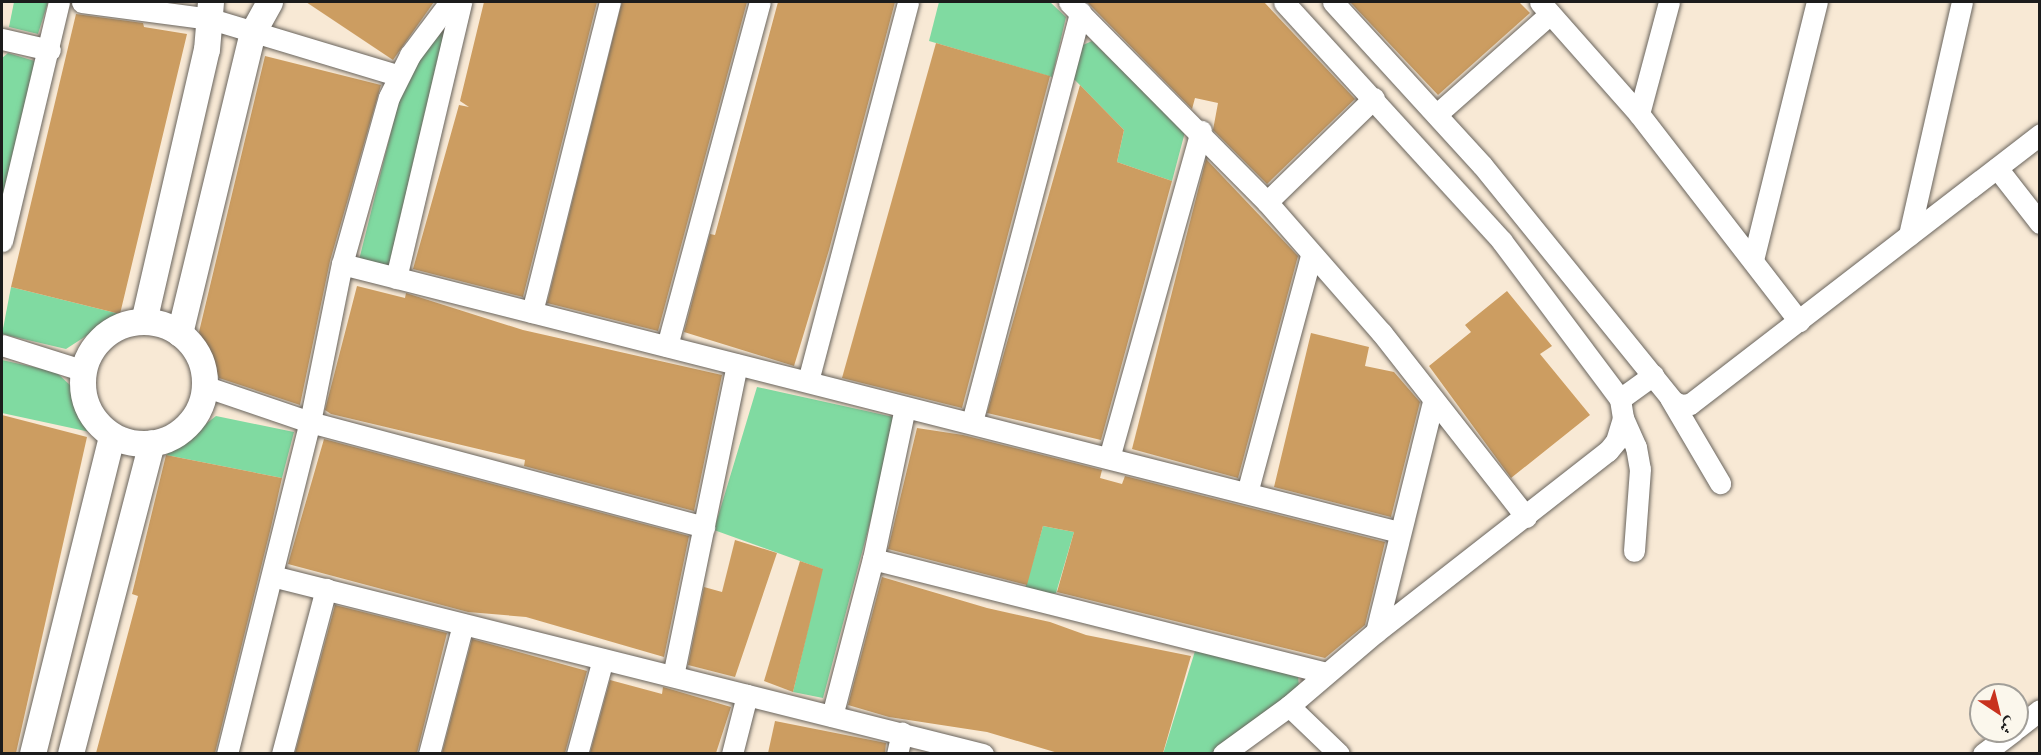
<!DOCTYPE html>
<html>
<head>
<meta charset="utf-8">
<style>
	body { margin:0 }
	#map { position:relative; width:2041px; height:755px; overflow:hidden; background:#f8e9d5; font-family:"Gentium Book Plus",Amiri,serif }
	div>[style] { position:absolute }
	.green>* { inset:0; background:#80daa1 }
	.building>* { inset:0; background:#cc9d61 }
	.roads { filter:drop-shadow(0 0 2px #69645d) drop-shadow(0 0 2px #69645d) }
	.minor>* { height:21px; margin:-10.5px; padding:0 10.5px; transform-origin:10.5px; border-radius:10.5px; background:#fff }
	.tertiary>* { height:26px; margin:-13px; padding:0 13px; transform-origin:13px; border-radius:13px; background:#fff }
	.tertiary>.ring { margin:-13px; padding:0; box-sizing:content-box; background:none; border:26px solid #fff; border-radius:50% }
	span { translate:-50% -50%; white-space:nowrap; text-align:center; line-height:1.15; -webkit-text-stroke:4.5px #fbf7ec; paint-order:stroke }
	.frame { position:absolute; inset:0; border:3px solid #1c1c1c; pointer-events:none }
	.north { position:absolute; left:1969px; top:683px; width:60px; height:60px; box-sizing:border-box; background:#fbf7ec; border:2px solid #a29f99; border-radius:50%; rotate:145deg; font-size:16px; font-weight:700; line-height:24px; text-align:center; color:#1c1c1c }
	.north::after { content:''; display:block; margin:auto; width:21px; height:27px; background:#c8321e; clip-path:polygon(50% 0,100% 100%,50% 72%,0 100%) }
</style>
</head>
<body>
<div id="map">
	<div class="green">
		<i style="clip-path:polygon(14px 2px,48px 2px,38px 34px,9px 27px)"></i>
		<i style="clip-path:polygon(939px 2px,1050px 2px,1066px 17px,1052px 77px,929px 41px)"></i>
		<i style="clip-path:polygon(453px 18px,393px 270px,359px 260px,399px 100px,414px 66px)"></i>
		<i style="clip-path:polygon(1092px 41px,1185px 132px,1172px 181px,1117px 162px,1124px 130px,1073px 78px,1083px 45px)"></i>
		<i style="clip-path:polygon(8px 53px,38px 62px,2px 212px,2px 58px)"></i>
		<i style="clip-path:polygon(11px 287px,120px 314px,66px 349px,2px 334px)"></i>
		<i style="clip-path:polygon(2px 360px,56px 372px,71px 386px,90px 432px,2px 413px)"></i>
		<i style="clip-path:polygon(757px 387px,898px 418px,823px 698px,793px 692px,822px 569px,714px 530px)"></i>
		<i style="clip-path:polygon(216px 416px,294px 432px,282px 478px,166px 455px)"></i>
		<i style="clip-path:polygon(1043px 526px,1074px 532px,1056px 593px,1051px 594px,1024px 592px)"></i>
		<i style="clip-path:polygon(1196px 648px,1298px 675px,1299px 688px,1214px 753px,1163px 754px)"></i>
	</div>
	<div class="building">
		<i style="clip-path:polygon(306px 2px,434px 2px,393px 60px)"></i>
		<i style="clip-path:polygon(484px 2px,597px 2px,523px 297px,413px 269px,459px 105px,469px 107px,460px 101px)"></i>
		<i style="clip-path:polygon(622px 2px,747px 2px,658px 331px,547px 303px)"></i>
		<i style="clip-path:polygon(778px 2px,895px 2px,829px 250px,794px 366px,684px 332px,710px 234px,715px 235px)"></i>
		<i style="clip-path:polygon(1087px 2px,1264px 2px,1355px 99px,1267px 184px,1213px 130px,1218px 103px,1195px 98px,1192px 109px)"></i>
		<i style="clip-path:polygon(1350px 2px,1519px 2px,1530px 13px,1438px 95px)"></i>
		<i style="clip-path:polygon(76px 14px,143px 23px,144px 27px,187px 34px,120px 314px,11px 287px)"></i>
		<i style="clip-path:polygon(936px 43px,1050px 76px,962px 408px,842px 378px)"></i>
		<i style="clip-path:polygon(265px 56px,381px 85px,330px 261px,300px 405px,219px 378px,199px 332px)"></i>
		<i style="clip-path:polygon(1080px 85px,1124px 130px,1117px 162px,1172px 181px,1101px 440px,987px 413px)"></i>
		<i style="clip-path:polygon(1206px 159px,1298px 256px,1238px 478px,1132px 449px)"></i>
		<i style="clip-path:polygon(357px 286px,405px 298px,406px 293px,523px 330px,722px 375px,694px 511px,524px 466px,525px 460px,331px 414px,325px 410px)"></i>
		<i style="clip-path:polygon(1507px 291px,1552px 346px,1540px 354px,1590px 415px,1511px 478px,1429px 366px,1471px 332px,1465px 325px)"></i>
		<i style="clip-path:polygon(1311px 333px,1369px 347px,1365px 366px,1394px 372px,1420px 402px,1391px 517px,1274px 487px)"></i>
		<i style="clip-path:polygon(2px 415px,87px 437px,16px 753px,2px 753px)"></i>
		<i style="clip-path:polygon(917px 428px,963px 435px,1102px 470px,1100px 478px,1122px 484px,1125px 476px,1385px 542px,1365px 625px,1325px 658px,1057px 592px,1074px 532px,1043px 526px,1027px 585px,888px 549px)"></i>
		<i style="clip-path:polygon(324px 439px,689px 536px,664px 657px,526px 617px,468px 612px,288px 564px)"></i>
		<i style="clip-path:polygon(166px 455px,282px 478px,271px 527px,215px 753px,96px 753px,138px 596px,132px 594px)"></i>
		<i style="clip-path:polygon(735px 540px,777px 553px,735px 677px,688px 665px,704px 587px,722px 592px)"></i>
		<i style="clip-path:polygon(800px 561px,823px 569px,793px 692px,764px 681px)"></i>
		<i style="clip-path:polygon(882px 577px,987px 608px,1050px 622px,1086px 635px,1191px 656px,1163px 753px,1058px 753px,987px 732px,889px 717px,848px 705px)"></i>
		<i style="clip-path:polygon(335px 605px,447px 633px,417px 753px,295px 753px)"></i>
		<i style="clip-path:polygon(472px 639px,587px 671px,565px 753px,442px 753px)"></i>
		<i style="clip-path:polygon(610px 680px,662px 694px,663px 687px,731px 707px,716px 753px,590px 753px)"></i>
		<i style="clip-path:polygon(775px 721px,886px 743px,885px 753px,768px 753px)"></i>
	</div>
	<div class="roads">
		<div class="minor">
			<i style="left:82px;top:2px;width:130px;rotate:7.5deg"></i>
			<i style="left:211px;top:19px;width:194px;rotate:16.8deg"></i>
			<i style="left:1069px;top:2px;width:281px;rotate:45.3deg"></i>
			<i style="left:1267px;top:202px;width:173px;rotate:48.8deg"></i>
			<i style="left:1381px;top:332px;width:235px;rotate:51.9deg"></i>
			<i style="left:1333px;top:2px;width:221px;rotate:47.6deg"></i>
			<i style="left:1482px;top:165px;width:304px;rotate:51deg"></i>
			<i style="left:1673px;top:401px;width:9px;rotate:27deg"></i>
			<i style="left:1681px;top:405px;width:9px;rotate:-6deg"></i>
			<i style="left:1690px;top:404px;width:442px;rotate:-37.6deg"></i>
			<i style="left:1540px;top:2px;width:149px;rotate:48.5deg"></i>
			<i style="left:1639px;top:114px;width:262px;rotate:52.3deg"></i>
			<i style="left:2px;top:39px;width:49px;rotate:12.9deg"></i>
			<i style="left:1437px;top:114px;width:151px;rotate:-41.5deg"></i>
			<i style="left:1639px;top:114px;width:116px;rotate:-75deg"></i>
			<i style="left:1997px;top:168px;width:70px;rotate:52deg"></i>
			<i style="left:1267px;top:202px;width:149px;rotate:-44.2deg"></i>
			<i style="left:1909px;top:235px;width:239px;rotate:-77.2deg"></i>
			<i style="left:2px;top:241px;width:246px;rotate:-76.6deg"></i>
			<i style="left:1753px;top:260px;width:266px;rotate:-76.1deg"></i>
			<i style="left:342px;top:264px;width:1090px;rotate:14.23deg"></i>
			<i style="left:396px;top:278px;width:284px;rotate:-76.7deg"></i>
			<i style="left:532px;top:312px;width:320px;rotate:-75.9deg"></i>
			<i style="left:2px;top:345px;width:87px;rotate:17.4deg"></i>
			<i style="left:667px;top:346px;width:356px;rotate:-74.9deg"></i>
			<i style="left:808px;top:381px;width:392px;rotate:-75.2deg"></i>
			<i style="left:204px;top:386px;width:112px;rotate:18.8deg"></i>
			<i style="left:310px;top:422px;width:408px;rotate:14.9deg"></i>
			<i style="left:1670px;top:398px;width:99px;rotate:59.5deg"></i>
			<i style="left:1620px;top:399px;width:41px;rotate:-36deg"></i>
			<i style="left:1623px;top:418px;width:32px;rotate:66deg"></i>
			<i style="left:1636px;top:447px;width:22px;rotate:80deg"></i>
			<i style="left:1640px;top:469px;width:82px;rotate:94.2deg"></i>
			<i style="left:972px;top:422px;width:424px;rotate:-75.2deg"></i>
			<i style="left:1109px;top:458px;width:340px;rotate:-74.3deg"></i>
			<i style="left:1247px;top:493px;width:246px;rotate:-74.9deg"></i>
			<i style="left:873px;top:559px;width:467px;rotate:14.1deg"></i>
			<i style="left:272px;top:576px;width:733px;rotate:14.06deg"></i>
			<i style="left:1376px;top:632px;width:237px;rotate:-76.1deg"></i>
			<i style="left:673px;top:676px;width:318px;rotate:-78.4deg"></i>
			<i style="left:1289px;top:706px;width:69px;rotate:43.8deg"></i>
			<i style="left:832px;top:716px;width:162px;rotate:-75.4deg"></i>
			<i style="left:873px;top:559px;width:155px;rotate:-78.1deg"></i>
			<i style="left:2017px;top:728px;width:29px;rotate:-38deg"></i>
			<i style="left:227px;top:754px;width:342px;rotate:-76deg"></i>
			<i style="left:310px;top:422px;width:161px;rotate:-78.6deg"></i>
			<i style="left:342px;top:264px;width:173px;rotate:-74.3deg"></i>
			<i style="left:389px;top:97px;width:47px;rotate:-63.4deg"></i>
			<i style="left:410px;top:55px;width:66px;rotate:-53deg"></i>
			<i style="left:282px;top:754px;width:171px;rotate:-75.1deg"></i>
			<i style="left:429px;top:754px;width:134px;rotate:-75.3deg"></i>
			<i style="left:577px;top:754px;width:98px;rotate:-74.7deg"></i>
			<i style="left:732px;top:754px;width:61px;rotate:-75.7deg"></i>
			<i style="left:897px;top:754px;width:22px;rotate:-77deg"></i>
			<i style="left:1223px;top:754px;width:82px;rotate:-36deg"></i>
			<i style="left:1289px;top:706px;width:114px;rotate:-40.4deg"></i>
			<i style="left:1376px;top:632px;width:294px;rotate:-38deg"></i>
			<i style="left:1608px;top:451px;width:13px;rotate:-51deg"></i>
			<i style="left:1616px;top:441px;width:24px;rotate:-73deg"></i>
			<i style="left:1623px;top:418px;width:19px;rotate:-99deg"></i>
			<i style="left:1620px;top:399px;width:197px;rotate:-126.8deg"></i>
			<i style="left:1502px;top:241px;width:323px;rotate:-132.4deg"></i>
			<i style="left:1983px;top:754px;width:38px;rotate:-37deg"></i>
		</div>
		<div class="tertiary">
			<i style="left:144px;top:322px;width:279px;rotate:-77deg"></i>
			<i style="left:207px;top:50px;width:48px;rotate:-85.2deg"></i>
			<i class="ring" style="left:83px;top:322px;width:96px;height:96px"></i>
			<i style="left:180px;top:334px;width:310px;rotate:-76.4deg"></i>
			<i style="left:253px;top:33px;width:35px;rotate:-61deg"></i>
			<i style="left:33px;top:754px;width:328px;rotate:-76deg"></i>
			<i style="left:71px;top:754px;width:321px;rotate:-75.4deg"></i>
		</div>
	</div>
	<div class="frame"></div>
	<div class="north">ش</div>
</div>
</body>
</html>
